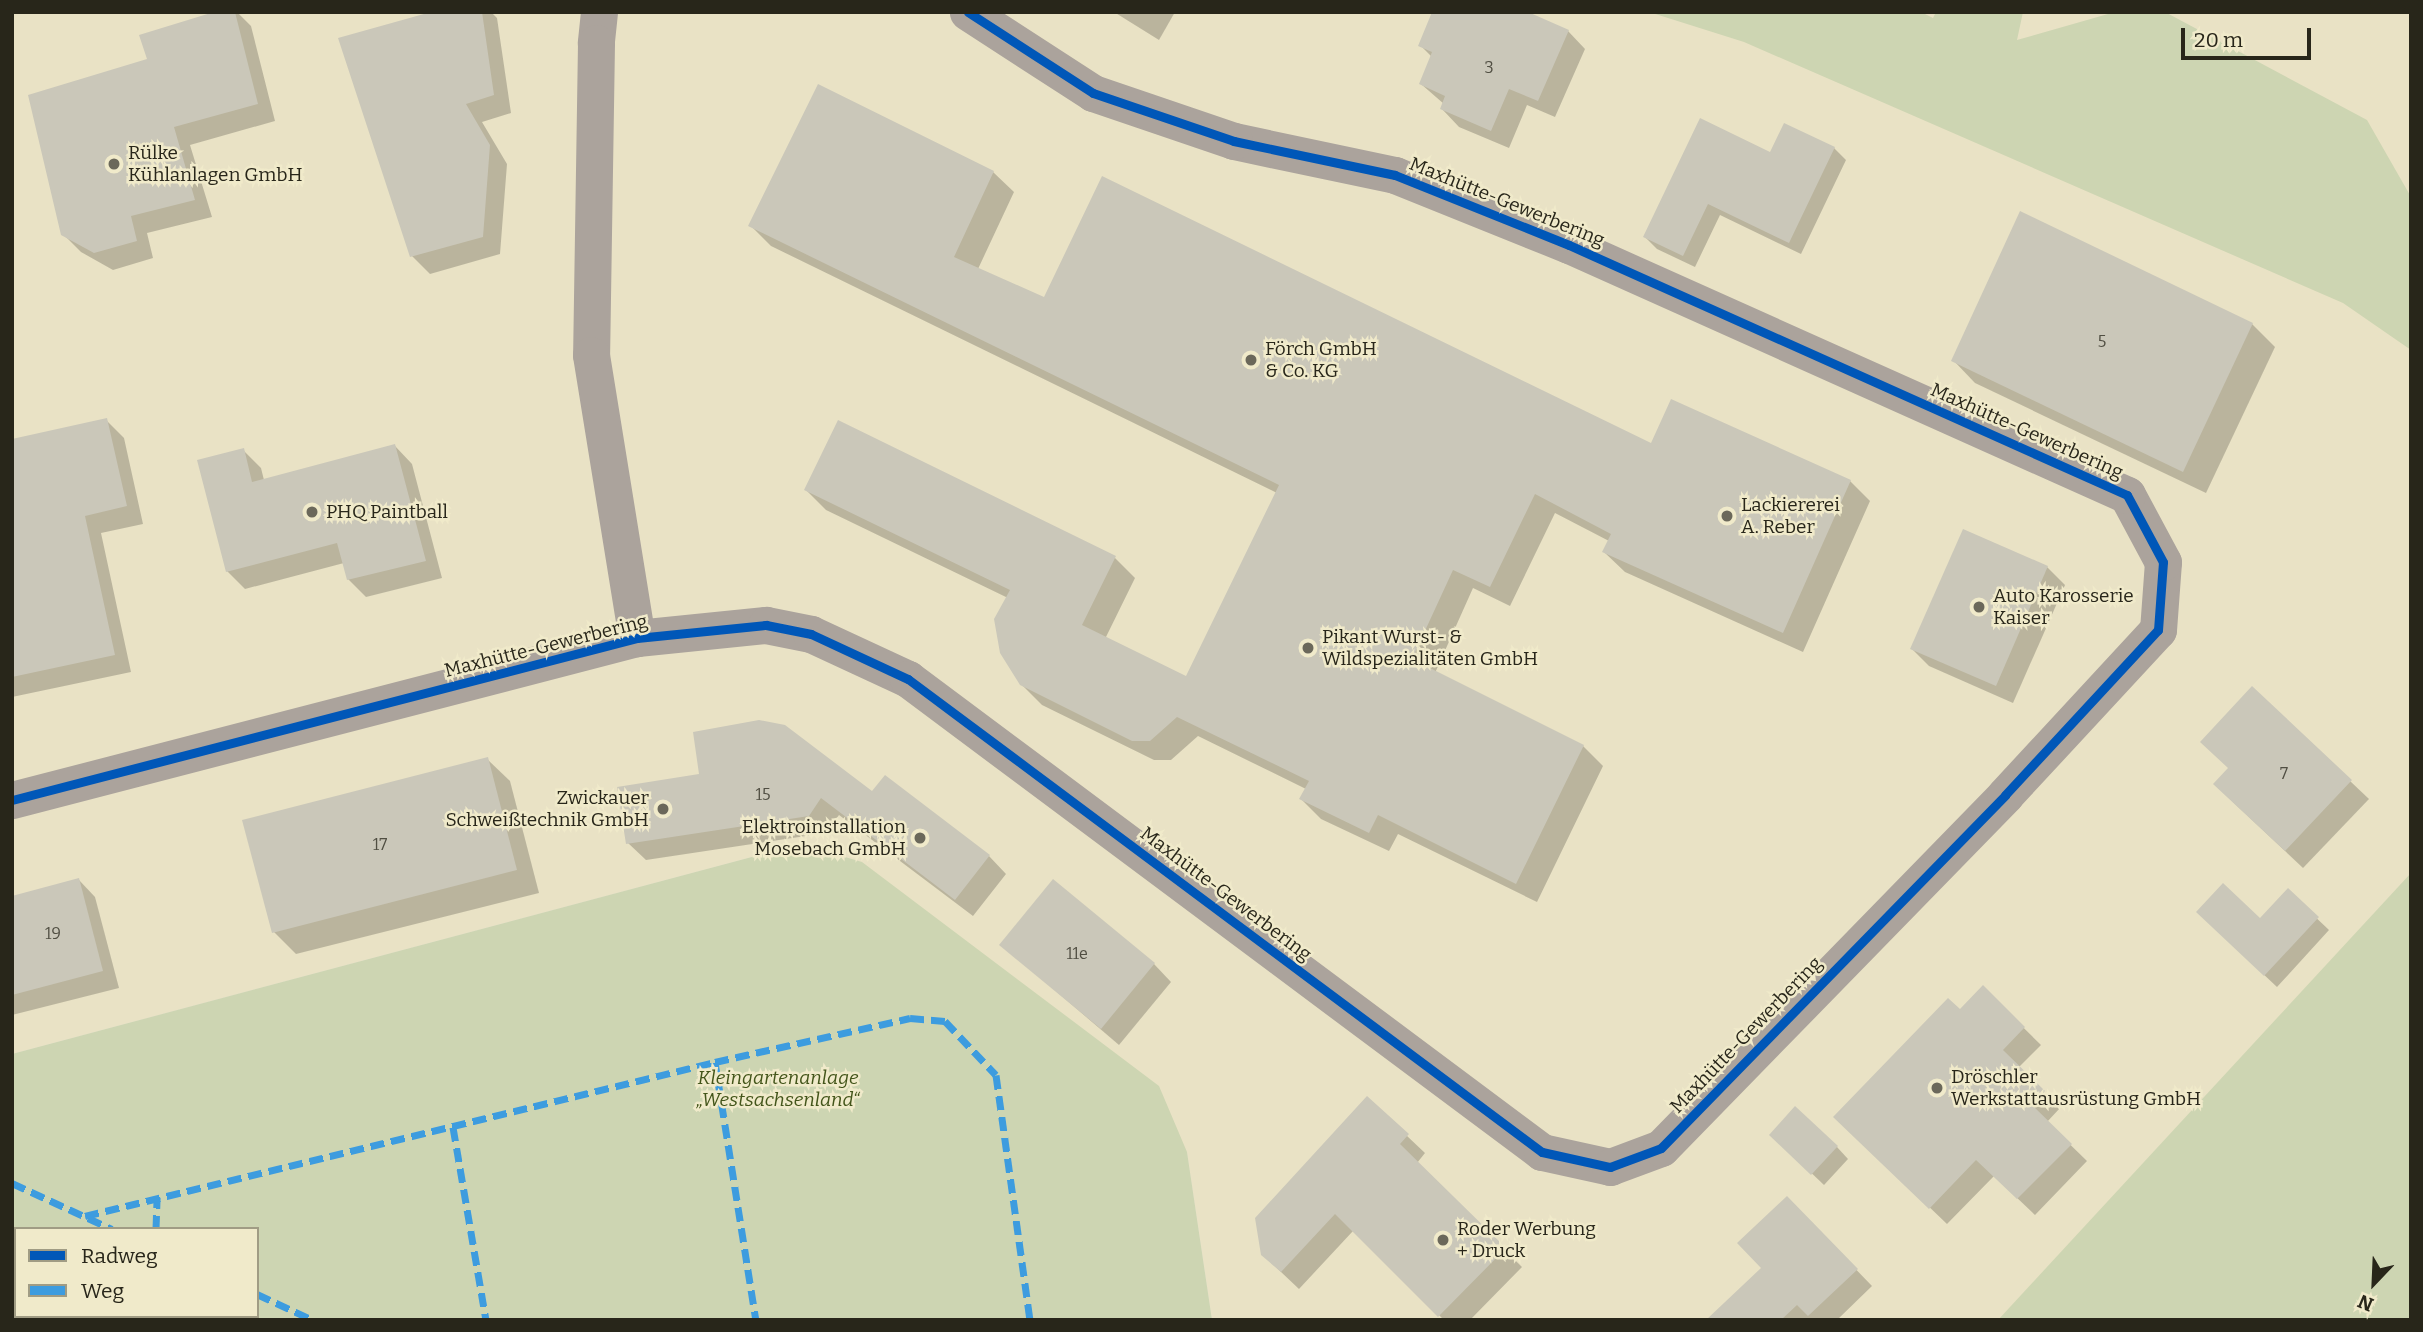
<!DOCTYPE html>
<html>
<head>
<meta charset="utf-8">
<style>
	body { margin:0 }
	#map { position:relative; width:2423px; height:1332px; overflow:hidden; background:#e8e4d2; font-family:Bitter,serif }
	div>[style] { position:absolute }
	.built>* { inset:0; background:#e9e2c5 }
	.green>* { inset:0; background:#cdd5b2 }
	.shadow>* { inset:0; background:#0003 }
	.building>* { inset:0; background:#cac7b9 }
	.minor>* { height:37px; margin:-18.5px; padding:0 18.5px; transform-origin:18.5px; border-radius:18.5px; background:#aba39c }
	.quiet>* { height:7px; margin-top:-3.5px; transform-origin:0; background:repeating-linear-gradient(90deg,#3d9cdf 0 14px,transparent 0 21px) }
	.cycleway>* { height:9px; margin:-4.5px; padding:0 4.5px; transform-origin:4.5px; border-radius:4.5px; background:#0057b8 }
	.dots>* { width:19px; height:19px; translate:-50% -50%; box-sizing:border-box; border:4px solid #f0eaca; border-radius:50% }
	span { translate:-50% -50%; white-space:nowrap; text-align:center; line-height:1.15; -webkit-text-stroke:5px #f0eaca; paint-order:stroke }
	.number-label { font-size:16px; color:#504e42 }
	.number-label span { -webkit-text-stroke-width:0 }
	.poi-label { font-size:19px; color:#28261a }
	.left { translate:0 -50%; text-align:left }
	.right { translate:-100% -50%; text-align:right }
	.street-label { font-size:19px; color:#28261a }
	.park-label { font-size:19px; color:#43551a; font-style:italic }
	.frame { position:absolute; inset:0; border:14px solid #28261a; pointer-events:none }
	.legend { position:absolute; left:14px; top:1227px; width:245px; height:91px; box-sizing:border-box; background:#f0eaca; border:2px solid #a09c84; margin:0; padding:9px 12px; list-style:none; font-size:21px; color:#28261a }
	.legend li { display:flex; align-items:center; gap:14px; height:35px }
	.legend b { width:35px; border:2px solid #a09c84 }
	.north { position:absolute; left:2339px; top:1248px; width:70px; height:70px; -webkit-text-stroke:5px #f0eaca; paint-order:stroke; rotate:203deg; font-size:19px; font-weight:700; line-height:28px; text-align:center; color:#28261a }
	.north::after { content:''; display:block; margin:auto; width:24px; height:32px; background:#28261a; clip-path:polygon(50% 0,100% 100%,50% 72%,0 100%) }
	.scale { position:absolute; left:2181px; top:28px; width:130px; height:32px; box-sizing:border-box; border:4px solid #28261a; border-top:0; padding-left:9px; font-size:21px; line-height:24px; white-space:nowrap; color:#28261a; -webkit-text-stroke:5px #f0eaca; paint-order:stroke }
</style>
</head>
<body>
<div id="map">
	<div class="built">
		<i style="clip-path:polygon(12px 12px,2411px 12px,2411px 1320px,1212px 1320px,1187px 1152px,801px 844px,12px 1054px)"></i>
	</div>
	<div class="green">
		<i style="clip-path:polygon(1649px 12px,1921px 12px,1933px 18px,1936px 12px,2023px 12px,2017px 40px,2115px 12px,2165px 12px,2367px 120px,2411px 197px,2411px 350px,2343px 303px,1744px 42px)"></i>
		<i style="clip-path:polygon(evenodd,801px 844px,862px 862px,1159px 1086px,1187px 1152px,1212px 1320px,12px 1320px,12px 1054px,801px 844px,16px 1229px,257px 1229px,257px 1316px,16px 1316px,16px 1229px)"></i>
		<i style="clip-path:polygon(2411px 873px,2411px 1320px,1998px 1320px)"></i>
	</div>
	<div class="shadow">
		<i style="clip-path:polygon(221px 12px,237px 12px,251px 26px,275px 121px,190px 145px,212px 217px,147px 233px,153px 258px,113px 270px,81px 252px,63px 234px,149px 60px)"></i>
		<i style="clip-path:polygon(438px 12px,491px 12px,497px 18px,511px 113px,482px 122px,507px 164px,500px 254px,430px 274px,412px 256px)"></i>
		<i style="clip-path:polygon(1114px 12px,1175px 12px,1159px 40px)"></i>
		<i style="clip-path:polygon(1568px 31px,1585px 49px,1555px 117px,1527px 105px,1509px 148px,1459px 127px,1442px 109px,1444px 104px,1421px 84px,1432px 57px,1420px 45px)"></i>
		<i style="clip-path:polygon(1834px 148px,1846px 160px,1801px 254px,1720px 215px,1695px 267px,1657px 249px,1645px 237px,1771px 154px)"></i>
		<i style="clip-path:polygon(993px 172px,1014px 192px,978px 269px,1044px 299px,1652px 445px,1850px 481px,1870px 501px,1803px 652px,1625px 572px,1604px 552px,1609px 541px,1555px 513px,1510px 606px,1473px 588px,1435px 673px,1583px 746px,1603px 766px,1537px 902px,1398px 834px,1389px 851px,1321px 819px,1301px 799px,1306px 789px,1198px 736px,1171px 760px,1154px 760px,1042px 705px,1021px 684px,1008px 598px,826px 510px,806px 490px,1115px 558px,1135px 578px,1105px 639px,1187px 678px,1277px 493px,771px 246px,751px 226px)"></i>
		<i style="clip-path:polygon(2252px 324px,2275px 347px,2206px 493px,1975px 383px,1953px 360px)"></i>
		<i style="clip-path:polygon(106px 420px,124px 438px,143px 524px,101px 533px,131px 672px,12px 697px,12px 441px)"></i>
		<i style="clip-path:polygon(395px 446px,412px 464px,442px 578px,366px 597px,348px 579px,344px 563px,245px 589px,227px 571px,243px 450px,261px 468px,264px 480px)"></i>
		<i style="clip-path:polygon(2047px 567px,2065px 585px,2013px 703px,1929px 666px,1912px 649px)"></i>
		<i style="clip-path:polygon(2252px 688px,2369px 799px,2303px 868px,2233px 802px,2230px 769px)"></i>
		<i style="clip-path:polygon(487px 759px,510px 781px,539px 893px,296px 954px,274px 932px)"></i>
		<i style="clip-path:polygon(701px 775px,873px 793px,989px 856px,1006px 874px,973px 916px,839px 815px,826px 833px,646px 860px,628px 843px)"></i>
		<i style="clip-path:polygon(79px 880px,95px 897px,119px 988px,12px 1015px,12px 898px)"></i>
		<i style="clip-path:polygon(2288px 891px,2329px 930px,2277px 987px,2210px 924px,2261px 920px)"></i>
		<i style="clip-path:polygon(1002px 945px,1154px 964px,1171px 982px,1119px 1045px)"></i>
		<i style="clip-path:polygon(1983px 988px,2041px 1045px,2018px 1068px,2060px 1108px,2047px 1122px,2087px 1161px,2035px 1215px,1994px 1176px,1947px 1224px,1852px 1133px)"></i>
		<i style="clip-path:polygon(1368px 1099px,1425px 1153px,1417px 1163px,1522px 1267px,1470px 1320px,1444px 1320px,1353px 1231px,1299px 1289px,1262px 1254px)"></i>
		<i style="clip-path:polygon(1783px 1146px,1837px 1147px,1848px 1159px,1824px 1185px)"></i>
		<i style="clip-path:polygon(1787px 1198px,1872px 1286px,1837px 1320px,1709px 1320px,1763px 1268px)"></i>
	</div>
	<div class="building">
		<i style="clip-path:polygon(214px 12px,235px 12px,258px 104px,174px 127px,195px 200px,131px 216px,137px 241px,94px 253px,61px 235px,28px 95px,147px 59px,139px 35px)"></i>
		<i style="clip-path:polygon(431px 12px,482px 12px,494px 95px,466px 104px,490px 145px,483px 237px,410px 257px,338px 38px)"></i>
		<i style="clip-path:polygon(1432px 12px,1528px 12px,1569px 30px,1538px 101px,1509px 89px,1491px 131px,1440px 109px,1445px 96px,1419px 84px,1432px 52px,1418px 46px)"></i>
		<i style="clip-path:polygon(818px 84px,994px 171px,954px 257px,1044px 297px,1102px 176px,1651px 443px,1671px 399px,1851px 480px,1783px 633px,1602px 552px,1611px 534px,1535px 494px,1490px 587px,1453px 570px,1412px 659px,1584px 745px,1516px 884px,1378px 815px,1369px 833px,1299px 799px,1309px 781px,1177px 717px,1150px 741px,1132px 741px,1020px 685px,1000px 653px,994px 619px,1010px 590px,804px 490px,838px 420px,1116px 556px,1082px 625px,1186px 676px,1279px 485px,748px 226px)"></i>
		<i style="clip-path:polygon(1700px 118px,1770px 152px,1784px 123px,1835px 147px,1789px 243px,1708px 204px,1683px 256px,1643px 237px)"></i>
		<i style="clip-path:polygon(2020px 211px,2253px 323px,2183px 472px,1951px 361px)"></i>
		<i style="clip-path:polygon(107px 418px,127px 506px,85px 516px,115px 655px,12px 677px,12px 439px)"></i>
		<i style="clip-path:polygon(395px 444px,426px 561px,347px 580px,337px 543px,226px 572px,197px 460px,244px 448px,252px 482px)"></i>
		<i style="clip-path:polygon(1963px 529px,2048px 566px,1996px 686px,1910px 649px)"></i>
		<i style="clip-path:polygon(2252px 686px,2352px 780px,2285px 851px,2213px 784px,2228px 768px,2200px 742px)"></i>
		<i style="clip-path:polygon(759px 720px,785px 725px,872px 791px,885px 775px,990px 855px,955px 900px,821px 798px,809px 816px,626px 844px,617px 787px,699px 774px,693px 732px)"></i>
		<i style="clip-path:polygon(488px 757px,517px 870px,272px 933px,242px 820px)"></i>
		<i style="clip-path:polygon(79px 878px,103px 971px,12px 995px,12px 896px)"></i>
		<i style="clip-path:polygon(1053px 879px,1155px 963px,1101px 1029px,999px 945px)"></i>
		<i style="clip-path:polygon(2223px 883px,2260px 918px,2288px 888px,2319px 917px,2264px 976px,2196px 912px)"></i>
		<i style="clip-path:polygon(1983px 985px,2025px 1027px,2003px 1050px,2045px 1091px,2031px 1104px,2072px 1144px,2017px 1199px,1976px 1160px,1929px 1209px,1833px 1117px,1948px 998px,1960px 1009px)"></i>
		<i style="clip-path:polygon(1367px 1096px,1409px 1134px,1400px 1144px,1506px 1248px,1438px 1317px,1335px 1214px,1281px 1272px,1261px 1255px,1255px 1218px)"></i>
		<i style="clip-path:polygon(1795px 1106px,1838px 1146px,1811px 1175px,1769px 1135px)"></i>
		<i style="clip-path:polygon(1787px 1196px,1858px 1269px,1808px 1316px,1797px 1305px,1781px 1320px,1706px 1320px,1761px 1268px,1737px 1243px)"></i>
	</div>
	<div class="minor">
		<i style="left:599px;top:12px;width:31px;rotate:96deg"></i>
		<i style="left:596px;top:43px;width:312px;rotate:90.9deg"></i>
		<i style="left:591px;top:355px;width:287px;rotate:80.8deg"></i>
		<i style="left:12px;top:800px;width:646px;rotate:-14.53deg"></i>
		<i style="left:637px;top:638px;width:130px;rotate:-5.8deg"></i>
		<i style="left:766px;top:625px;width:46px;rotate:11.3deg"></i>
		<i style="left:811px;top:634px;width:107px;rotate:24.9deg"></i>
		<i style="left:908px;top:679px;width:791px;rotate:36.73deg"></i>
		<i style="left:1542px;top:1152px;width:70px;rotate:12.4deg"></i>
		<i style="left:1610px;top:1167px;width:54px;rotate:-20.4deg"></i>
		<i style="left:1661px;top:1148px;width:493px;rotate:-45.7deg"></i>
		<i style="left:2005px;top:795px;width:225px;rotate:-47.2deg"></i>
		<i style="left:2158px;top:630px;width:68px;rotate:-85.8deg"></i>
		<i style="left:2163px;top:562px;width:76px;rotate:-118.2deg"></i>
		<i style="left:2127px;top:495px;width:611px;rotate:-155.87deg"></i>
		<i style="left:1569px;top:245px;width:188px;rotate:-158.1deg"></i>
		<i style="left:1395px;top:175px;width:165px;rotate:-168.1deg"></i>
		<i style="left:1234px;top:141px;width:149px;rotate:-161.2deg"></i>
		<i style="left:1093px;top:93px;width:149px;rotate:-147.1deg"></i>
	</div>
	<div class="quiet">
		<i style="left:715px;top:1062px;width:261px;rotate:81deg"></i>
		<i style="left:453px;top:1127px;width:196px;rotate:80.3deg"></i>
		<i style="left:12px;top:1183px;width:110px;rotate:24.7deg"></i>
		<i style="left:85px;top:1216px;width:649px;rotate:-13.74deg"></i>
		<i style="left:715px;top:1062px;width:200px;rotate:-12.7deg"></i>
		<i style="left:910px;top:1018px;width:35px;rotate:5deg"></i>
		<i style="left:945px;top:1021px;width:74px;rotate:46.6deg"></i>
		<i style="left:996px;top:1075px;width:247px;rotate:82.1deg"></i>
		<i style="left:156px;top:1229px;width:32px;rotate:-88deg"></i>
		<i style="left:257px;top:1294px;width:62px;rotate:24.9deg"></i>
		<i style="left:95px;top:1320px;width:5px;rotate:-53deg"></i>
	</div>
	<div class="cycleway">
		<i style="left:12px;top:800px;width:646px;rotate:-14.53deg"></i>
		<i style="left:637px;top:638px;width:130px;rotate:-5.8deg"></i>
		<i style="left:766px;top:625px;width:46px;rotate:11.3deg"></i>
		<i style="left:811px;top:634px;width:107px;rotate:24.9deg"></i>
		<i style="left:908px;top:679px;width:791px;rotate:36.73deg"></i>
		<i style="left:1542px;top:1152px;width:70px;rotate:12.4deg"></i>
		<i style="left:1610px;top:1167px;width:54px;rotate:-20.4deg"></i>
		<i style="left:1661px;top:1148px;width:493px;rotate:-45.7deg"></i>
		<i style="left:2005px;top:795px;width:225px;rotate:-47.2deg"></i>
		<i style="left:2158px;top:630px;width:68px;rotate:-85.8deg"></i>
		<i style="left:2163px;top:562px;width:76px;rotate:-118.2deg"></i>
		<i style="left:2127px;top:495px;width:611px;rotate:-155.87deg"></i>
		<i style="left:1569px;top:245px;width:188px;rotate:-158.1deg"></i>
		<i style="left:1395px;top:175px;width:165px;rotate:-168.1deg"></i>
		<i style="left:1234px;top:141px;width:149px;rotate:-161.2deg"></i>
		<i style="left:1093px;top:93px;width:149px;rotate:-147.1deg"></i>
	</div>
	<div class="dots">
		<i style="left:114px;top:164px;background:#6b685a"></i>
		<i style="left:1251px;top:360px;background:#6b685a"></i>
		<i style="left:312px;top:512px;background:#6b685a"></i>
		<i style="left:1727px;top:516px;background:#6b685a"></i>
		<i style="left:1979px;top:607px;background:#6b685a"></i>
		<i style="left:1308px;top:648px;background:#6b685a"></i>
		<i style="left:663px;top:809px;background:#6b685a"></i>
		<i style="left:920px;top:838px;background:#6b685a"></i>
		<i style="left:1937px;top:1088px;background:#6b685a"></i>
		<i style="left:1443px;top:1240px;background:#6b685a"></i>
	</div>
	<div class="number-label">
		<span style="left:1489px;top:68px">3</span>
		<span style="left:2102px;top:342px">5</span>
		<span style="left:2284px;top:774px">7</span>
		<span style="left:763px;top:795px">15</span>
		<span style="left:380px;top:845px">17</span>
		<span style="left:53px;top:934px">19</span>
		<span style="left:1077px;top:954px">11e</span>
	</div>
	<div class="poi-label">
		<span class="left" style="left:128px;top:164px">Rülke<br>Kühlanlagen GmbH</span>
		<span class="left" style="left:1265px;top:360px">Förch GmbH<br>&amp; Co. KG</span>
		<span class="left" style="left:1741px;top:516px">Lackiererei<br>A. Reber</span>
		<span class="left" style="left:326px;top:512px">PHQ Paintball</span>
		<span class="left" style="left:1993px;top:607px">Auto Karosserie<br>Kaiser</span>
		<span class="left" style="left:1322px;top:648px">Pikant Wurst- &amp;<br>Wildspezialitäten GmbH</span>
		<span class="right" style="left:649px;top:809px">Zwickauer<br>Schweißtechnik GmbH</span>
		<span class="right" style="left:906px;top:838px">Elektroinstallation<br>Mosebach GmbH</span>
		<span class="left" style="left:1951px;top:1088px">Dröschler<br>Werkstattausrüstung GmbH</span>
		<span class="left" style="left:1457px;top:1240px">Roder Werbung<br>+ Druck</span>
	</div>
	<div class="street-label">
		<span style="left:1507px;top:202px;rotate:22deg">Maxhütte-Gewerbering</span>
		<span style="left:2027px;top:431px;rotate:24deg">Maxhütte-Gewerbering</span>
		<span style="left:546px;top:646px;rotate:-14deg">Maxhütte-Gewerbering</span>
		<span style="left:1226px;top:894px;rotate:37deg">Maxhütte-Gewerbering</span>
		<span style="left:1746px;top:1035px;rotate:-46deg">Maxhütte-Gewerbering</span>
	</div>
	<div class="park-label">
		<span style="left:778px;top:1089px">Kleingartenanlage<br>„Westsachsenland“</span>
	</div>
	<div class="frame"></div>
	<ul class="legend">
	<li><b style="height:9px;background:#0057b8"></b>Radweg</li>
	<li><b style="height:9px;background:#3d9cdf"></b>Weg</li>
	</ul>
	<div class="north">N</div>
	<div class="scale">20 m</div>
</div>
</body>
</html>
